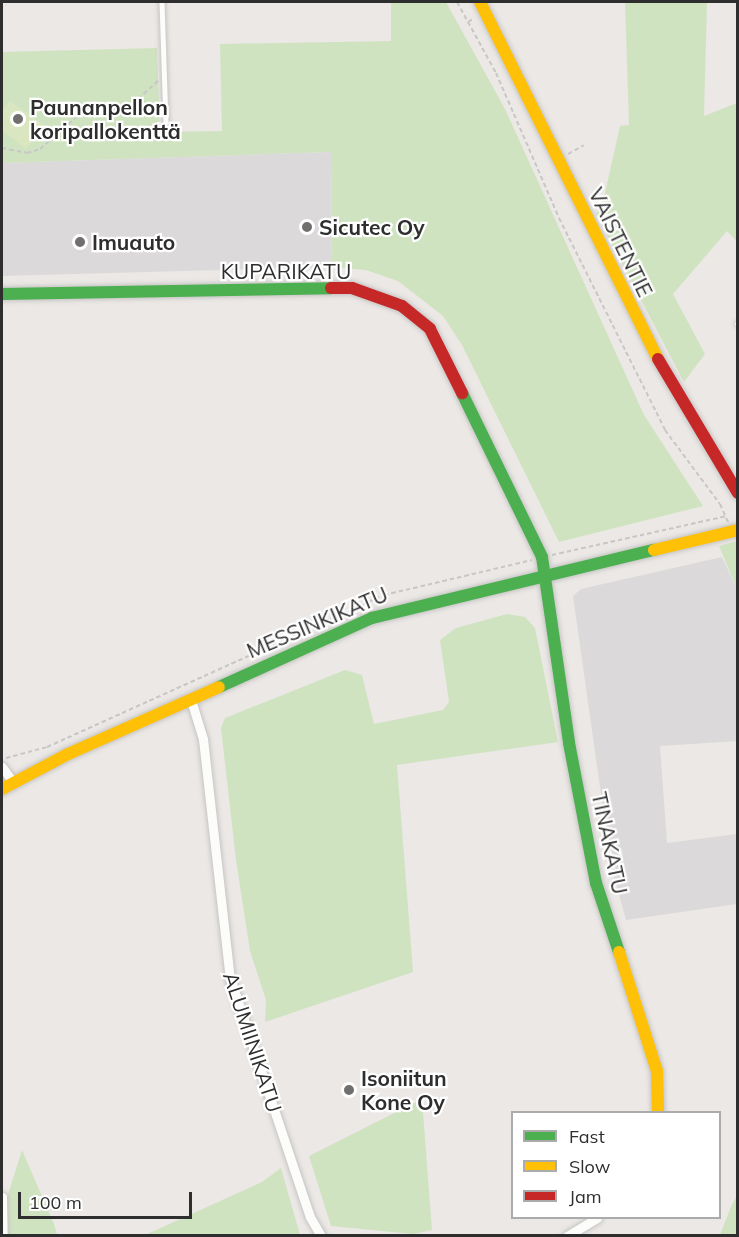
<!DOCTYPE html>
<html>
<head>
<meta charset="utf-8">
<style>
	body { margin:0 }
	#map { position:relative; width:739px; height:1237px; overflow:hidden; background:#ebe8e5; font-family:Mulish,sans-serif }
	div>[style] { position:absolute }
	.industrial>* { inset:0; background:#dcd9db }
	.green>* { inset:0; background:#d0e3c1 }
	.pitch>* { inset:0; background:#d9e6c0 }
	.path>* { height:2px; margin-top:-1px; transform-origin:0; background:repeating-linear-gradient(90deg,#c8c7c7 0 4.5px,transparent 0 7.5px) }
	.roads { filter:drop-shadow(0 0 2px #c6c5c4) drop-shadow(0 0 2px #c6c5c4) }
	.lane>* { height:4.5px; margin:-2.25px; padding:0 2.25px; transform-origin:2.25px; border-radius:2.25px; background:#fcfcfb }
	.street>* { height:9px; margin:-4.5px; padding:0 4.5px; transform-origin:4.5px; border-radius:4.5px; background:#fcfcfb }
	.fast>* { height:12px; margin:-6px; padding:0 6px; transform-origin:6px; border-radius:6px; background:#4caf50 }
	.slow>* { height:12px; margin:-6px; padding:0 6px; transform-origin:6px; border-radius:6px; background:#ffc107 }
	.jam>* { height:12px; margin:-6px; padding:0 6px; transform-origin:6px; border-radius:6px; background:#c62828 }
	.dots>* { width:16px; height:16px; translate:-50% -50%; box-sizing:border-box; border:3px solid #fff; border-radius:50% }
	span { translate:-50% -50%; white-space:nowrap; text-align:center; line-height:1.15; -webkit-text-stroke:4.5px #fff; paint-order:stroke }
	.poi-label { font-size:21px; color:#2e2e2e; font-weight:700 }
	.left { translate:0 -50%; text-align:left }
	.street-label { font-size:21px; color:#2e2e2e }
	.frame { position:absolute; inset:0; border:3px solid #2e2e2e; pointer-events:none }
	.legend { position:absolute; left:511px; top:1111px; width:210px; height:108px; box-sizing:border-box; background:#fff; border:2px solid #ababab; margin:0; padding:8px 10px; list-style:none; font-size:18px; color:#2e2e2e }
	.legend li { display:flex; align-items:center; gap:12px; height:30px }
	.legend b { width:30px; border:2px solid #ababab }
	.scale { position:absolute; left:18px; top:1192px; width:174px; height:27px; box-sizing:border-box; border:3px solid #2e2e2e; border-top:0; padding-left:8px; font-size:18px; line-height:21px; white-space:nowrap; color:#2e2e2e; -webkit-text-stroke:4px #fff; paint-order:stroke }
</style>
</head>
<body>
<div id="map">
	<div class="industrial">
		<i style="clip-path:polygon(331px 152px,332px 267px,2px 276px,2px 163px)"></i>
		<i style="clip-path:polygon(722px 557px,737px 589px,737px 741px,660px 746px,667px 843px,737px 834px,737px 904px,626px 920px,611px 865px,573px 596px,581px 589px)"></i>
	</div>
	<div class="green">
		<i style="clip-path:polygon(391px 2px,446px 2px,505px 109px,644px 415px,703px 506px,559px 542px,462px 345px,443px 316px,398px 281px,366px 270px,332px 267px,331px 152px,2px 163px,2px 52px,157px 48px,160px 132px,222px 131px,220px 44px,391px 41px)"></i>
		<i style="clip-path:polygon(625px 2px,707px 2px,704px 116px,737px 103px,737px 242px,727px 231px,673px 294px,705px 354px,684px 382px,596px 214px,602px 206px,620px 126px,629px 125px)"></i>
		<i style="clip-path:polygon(737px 541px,738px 541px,737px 589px,719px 546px)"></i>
		<i style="clip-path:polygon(507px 614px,525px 617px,535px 628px,558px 742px,397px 765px,413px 972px,265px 1022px,266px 1000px,250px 951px,236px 860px,221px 728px,225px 718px,345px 670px,362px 675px,374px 724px,443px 710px,449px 702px,440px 640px,456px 628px)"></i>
		<i style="clip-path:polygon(422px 1099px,432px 1230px,413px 1234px,331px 1226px,309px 1156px)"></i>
		<i style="clip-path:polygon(22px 1150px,54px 1224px,57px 1235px,6px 1235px,5px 1204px)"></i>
		<i style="clip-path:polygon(281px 1168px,300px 1235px,145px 1235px,262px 1182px)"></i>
		<i style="clip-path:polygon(737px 1196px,737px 1235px,720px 1235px,732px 1204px)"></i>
	</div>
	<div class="pitch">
		<i style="clip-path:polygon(10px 101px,45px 126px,26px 149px,2px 130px,2px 111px)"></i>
	</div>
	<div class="path">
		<i style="left:457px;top:2px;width:81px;rotate:61.2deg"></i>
		<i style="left:496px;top:73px;width:158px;rotate:66.5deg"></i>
		<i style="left:559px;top:218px;width:237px;rotate:63.4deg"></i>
		<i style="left:665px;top:430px;width:92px;rotate:53.4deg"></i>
		<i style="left:720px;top:504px;width:20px;rotate:66deg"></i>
		<i style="left:468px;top:22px;width:6px;rotate:-31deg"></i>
		<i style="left:2px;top:148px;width:25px;rotate:11deg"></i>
		<i style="left:27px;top:153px;width:14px;rotate:-17deg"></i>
		<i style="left:40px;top:149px;width:55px;rotate:-41.3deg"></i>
		<i style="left:81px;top:113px;width:46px;rotate:-5deg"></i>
		<i style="left:127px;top:109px;width:42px;rotate:-42.1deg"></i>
		<i style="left:568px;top:154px;width:18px;rotate:-29deg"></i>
		<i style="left:552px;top:555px;width:178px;rotate:-12.6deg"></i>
		<i style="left:6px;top:758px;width:42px;rotate:-15deg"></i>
		<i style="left:47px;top:747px;width:370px;rotate:-24.3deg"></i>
		<i style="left:384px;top:595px;width:152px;rotate:-13.3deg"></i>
	</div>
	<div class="roads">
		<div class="lane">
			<i style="left:162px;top:2px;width:120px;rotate:88.1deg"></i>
			<i style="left:737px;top:324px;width:1px"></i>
		</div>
		<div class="street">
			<i style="left:191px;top:700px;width:41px;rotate:72.9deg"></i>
			<i style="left:203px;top:739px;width:241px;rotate:83.6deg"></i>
			<i style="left:230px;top:978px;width:252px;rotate:71.5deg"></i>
			<i style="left:310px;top:1217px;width:22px;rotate:60deg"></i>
			<i style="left:2px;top:767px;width:19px;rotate:54deg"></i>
			<i style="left:2px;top:1197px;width:39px;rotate:89deg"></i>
			<i style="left:567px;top:1236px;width:35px;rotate:-31deg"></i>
		</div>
		<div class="fast">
			<i style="left:2px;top:294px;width:329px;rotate:-1deg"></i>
			<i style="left:462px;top:393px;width:182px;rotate:64deg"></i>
			<i style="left:542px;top:557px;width:188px;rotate:81.7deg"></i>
			<i style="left:569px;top:743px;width:143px;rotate:79.1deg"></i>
			<i style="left:596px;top:883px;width:73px;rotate:71.6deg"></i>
			<i style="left:219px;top:687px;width:168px;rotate:-24.3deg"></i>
			<i style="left:372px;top:618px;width:290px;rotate:-13.6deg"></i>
		</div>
		<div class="slow">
			<i style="left:480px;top:2px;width:399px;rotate:63.5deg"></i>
			<i style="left:654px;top:550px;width:86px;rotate:-13.4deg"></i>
			<i style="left:2px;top:789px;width:75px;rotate:-27.9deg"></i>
			<i style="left:68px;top:754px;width:165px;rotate:-23.9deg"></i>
			<i style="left:619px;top:952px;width:125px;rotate:72.3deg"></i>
			<i style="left:657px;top:1071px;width:41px;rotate:88.6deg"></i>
		</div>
		<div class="jam">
			<i style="left:331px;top:288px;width:21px"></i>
			<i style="left:352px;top:288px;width:53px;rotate:19.8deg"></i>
			<i style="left:402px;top:306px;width:36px;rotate:39deg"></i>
			<i style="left:430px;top:329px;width:72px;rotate:63.4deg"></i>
			<i style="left:658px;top:359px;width:156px;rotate:59.2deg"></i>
		</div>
	</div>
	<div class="dots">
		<i style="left:18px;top:119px;background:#706f6e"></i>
		<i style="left:307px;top:227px;background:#706f6e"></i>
		<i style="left:80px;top:242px;background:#706f6e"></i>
		<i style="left:349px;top:1090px;background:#706f6e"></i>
	</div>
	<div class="poi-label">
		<span class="left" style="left:30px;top:119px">Paunanpellon<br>koripallokenttä</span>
		<span class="left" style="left:319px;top:227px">Sicutec Oy</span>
		<span class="left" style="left:92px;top:242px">Imuauto</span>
		<span class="left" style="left:361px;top:1090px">Isoniitun<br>Kone Oy</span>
	</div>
	<div class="street-label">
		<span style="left:621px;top:242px;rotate:64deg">VAISTENTIE</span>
		<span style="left:286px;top:271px">KUPARIKATU</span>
		<span style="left:317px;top:622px;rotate:-23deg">MESSINKIKATU</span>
		<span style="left:610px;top:843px;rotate:78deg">TINAKATU</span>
		<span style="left:253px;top:1042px;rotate:72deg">ALUMIINIKATU</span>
	</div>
	<div class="frame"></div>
	<ul class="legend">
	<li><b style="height:8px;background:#4caf50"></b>Fast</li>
	<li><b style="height:8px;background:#ffc107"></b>Slow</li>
	<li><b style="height:8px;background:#c62828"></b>Jam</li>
	</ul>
	<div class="scale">100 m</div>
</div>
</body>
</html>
